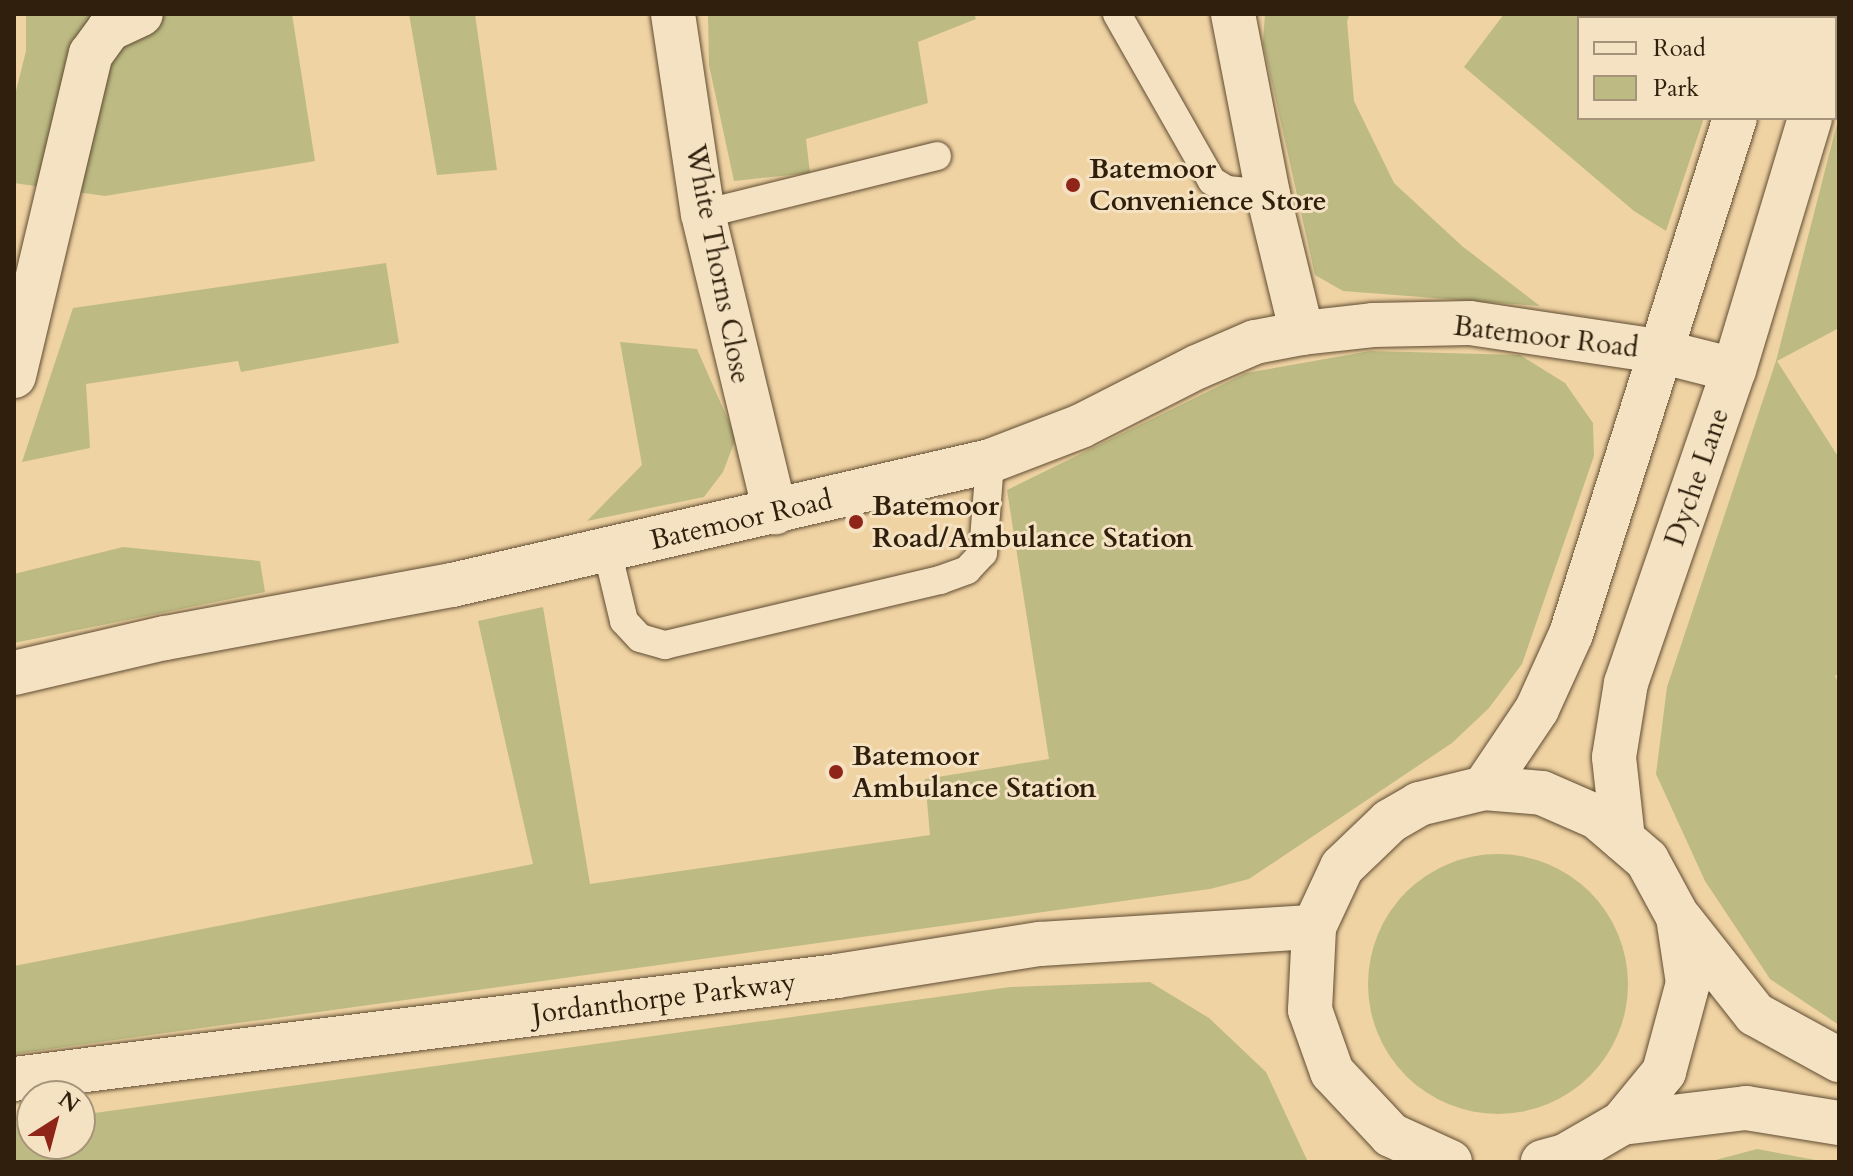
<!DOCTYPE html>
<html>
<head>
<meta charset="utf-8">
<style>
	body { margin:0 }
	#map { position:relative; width:1853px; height:1176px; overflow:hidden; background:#f0d3a3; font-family:Cardo,serif }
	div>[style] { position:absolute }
	.green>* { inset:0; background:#bdbb83 }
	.round { border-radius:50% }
	.roads { filter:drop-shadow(0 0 2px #5f4c32) drop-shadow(0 0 2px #5f4c32) }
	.lane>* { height:28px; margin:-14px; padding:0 14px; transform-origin:14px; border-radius:14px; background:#f5e2c3 }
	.street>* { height:44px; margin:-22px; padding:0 22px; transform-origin:22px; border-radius:22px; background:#f5e2c3 }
	.secondary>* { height:44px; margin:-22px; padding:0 22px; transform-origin:22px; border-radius:22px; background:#f5e2c3 }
	.dots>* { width:22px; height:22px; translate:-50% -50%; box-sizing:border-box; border:4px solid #f5e2c3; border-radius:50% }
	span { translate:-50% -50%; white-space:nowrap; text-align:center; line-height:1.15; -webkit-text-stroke:6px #f5e2c3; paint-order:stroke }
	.poi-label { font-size:28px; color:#2f1f0c; font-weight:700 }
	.left { translate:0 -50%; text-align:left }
	.street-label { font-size:28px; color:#2f1f0c }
	.frame { position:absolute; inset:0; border:16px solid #2f1f0c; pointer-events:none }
	.legend { position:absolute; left:1577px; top:16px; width:260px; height:104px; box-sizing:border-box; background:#f5e2c3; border:2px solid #a6947a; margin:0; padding:10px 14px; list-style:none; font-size:24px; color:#2f1f0c }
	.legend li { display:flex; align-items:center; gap:16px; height:40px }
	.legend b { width:40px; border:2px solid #a6947a }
	.north { position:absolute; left:16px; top:1080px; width:80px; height:80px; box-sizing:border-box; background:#f5e2c3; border:2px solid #a6947a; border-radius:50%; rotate:36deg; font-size:22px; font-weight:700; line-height:32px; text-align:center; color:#2f1f0c }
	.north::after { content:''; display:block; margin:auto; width:28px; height:36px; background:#8f2418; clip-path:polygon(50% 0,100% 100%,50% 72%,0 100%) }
</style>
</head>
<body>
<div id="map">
	<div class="green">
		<i style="clip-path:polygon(26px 14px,292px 14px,315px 161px,105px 196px,14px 183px,14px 99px,26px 51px)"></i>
		<i style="clip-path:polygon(409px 14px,475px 14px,497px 170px,437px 175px)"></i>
		<i style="clip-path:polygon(708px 14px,974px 14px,976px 19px,918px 42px,928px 103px,806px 139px,810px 173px,734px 181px,709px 65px)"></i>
		<i style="clip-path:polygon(1265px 14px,1350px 14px,1347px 21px,1354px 101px,1394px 183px,1462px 246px,1540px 306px,1343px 291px,1315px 275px,1263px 43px)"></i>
		<i style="clip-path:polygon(1504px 14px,1739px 14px,1737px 18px,1579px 18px,1579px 118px,1704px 118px,1666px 231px,1634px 211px,1464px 67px)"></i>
		<i style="clip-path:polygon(1839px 116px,1839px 328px,1777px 361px,1839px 458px,1839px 673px,1835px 676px,1839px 684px,1839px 1025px,1770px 979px,1705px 881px,1656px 774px,1667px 687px,1776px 361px)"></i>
		<i style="clip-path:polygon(386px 263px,399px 343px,241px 372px,238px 361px,86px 384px,90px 448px,22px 462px,73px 308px)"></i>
		<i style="clip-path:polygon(620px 342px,697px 349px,736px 438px,723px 472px,704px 497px,587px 521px,642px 465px)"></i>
		<i style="clip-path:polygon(1370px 351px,1520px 355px,1565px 383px,1593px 423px,1594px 456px,1522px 664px,1489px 708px,1452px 743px,1249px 879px,1210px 889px,14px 1054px,14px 966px,533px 864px,478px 621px,543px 607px,590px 884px,930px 835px,925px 779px,1049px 759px,1007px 490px,1246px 373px)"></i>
		<i style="clip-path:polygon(123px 547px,260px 561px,265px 592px,14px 643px,14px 574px)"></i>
		<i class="round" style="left:1368px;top:854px;width:260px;height:260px"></i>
		<i style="clip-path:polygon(1150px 982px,1209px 1018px,1266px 1072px,1308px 1162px,14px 1162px,14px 1124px,32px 1122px,32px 1144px,80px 1144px,80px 1115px,1010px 987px)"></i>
		<i style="clip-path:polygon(1757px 1149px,1826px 1162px,1708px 1162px)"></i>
	</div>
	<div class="roads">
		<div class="lane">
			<i style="left:1117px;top:14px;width:192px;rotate:60.4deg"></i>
			<i style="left:1212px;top:181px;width:17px;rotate:31deg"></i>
			<i style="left:1227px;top:190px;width:41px;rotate:5.6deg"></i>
			<i style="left:703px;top:214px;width:241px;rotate:-13.9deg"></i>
			<i style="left:607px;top:550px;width:73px;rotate:76.5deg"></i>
			<i style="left:624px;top:621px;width:23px;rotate:47deg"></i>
			<i style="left:640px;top:638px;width:26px;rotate:16deg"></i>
			<i style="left:665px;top:645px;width:283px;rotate:-13.3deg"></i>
			<i style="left:940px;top:580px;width:29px;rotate:-20deg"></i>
			<i style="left:967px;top:570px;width:23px;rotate:-47deg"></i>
			<i style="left:983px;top:553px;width:92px;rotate:-85.6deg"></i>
		</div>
		<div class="street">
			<i style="left:673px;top:14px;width:202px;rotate:81.5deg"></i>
			<i style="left:703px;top:214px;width:307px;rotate:76.4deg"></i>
			<i style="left:1233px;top:14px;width:183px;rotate:79deg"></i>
			<i style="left:1268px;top:194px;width:143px;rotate:76.3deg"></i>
			<i style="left:14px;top:376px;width:331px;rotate:-76.6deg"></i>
			<i style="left:91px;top:54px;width:31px;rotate:-54deg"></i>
			<i style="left:109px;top:29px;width:35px;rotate:-25deg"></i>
			<i style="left:14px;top:673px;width:155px;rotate:-13.1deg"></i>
			<i style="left:165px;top:638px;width:292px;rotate:-10.5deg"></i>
			<i style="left:452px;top:585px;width:552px;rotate:-12.98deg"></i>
			<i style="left:990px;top:461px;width:97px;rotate:-21deg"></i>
			<i style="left:1081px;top:426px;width:130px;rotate:-27deg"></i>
			<i style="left:1197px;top:367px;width:63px;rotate:-23.3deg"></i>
			<i style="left:1255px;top:342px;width:48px;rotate:-10.8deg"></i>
			<i style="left:1302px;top:333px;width:71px;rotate:-6.4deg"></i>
			<i style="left:1373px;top:325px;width:97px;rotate:-1.2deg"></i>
			<i style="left:1470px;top:323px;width:195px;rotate:8.5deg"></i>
			<i style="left:1663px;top:352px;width:73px;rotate:14.2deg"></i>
		</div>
		<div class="secondary">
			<i style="left:1769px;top:18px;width:5px;rotate:-53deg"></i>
			<i style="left:1835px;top:24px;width:10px;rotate:-84deg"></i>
			<i style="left:1484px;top:788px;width:95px;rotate:-56.1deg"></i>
			<i style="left:1537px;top:709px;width:82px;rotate:-65.6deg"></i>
			<i style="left:1571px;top:634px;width:541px;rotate:-72.37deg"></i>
			<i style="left:1623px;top:839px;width:82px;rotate:-96.3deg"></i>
			<i style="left:1614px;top:757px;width:75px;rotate:-80.8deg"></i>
			<i style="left:1626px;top:683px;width:331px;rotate:-71deg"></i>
			<i style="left:1734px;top:370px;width:263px;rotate:-73.2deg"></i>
			<i style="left:1680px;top:919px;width:121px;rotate:51.7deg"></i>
			<i style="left:1755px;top:1014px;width:96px;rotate:28.7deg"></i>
			<i style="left:14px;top:1079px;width:829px;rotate:-7.13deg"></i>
			<i style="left:837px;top:976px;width:206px;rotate:-9deg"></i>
			<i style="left:1040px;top:944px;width:275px;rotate:-3.6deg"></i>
			<i style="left:1622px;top:1123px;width:125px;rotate:-6.9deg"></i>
			<i style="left:1746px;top:1108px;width:94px;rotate:9.2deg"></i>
			<i style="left:1450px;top:1162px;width:65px;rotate:-155.4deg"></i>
			<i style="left:1391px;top:1135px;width:86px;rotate:-133.1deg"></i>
			<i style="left:1332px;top:1072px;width:66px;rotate:-109.5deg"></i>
			<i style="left:1310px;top:1010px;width:83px;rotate:-87.2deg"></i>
			<i style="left:1314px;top:927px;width:66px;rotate:-65deg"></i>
			<i style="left:1342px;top:867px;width:66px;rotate:-43.8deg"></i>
			<i style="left:1390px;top:821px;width:34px;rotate:-30deg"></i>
			<i style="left:1419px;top:804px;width:67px;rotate:-13.8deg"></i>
			<i style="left:1484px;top:788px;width:58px;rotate:4.9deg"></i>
			<i style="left:1542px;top:793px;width:60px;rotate:23.6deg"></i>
			<i style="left:1597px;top:817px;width:66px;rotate:40.7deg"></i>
			<i style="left:1647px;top:860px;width:65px;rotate:61.5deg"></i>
			<i style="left:1678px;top:917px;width:67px;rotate:81.4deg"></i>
			<i style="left:1688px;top:983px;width:92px;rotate:105.1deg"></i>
			<i style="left:1664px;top:1072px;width:66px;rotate:129.5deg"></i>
			<i style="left:1622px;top:1123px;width:66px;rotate:149.9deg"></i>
			<i style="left:1565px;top:1156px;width:23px;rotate:165deg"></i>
		</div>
	</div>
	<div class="dots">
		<i style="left:1073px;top:185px;background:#8f2418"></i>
		<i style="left:856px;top:522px;background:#8f2418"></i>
		<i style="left:836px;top:772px;background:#8f2418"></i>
	</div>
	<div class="poi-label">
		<span class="left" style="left:1089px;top:185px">Batemoor<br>Convenience Store</span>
		<span class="left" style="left:872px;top:522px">Batemoor<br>Road/Ambulance Station</span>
		<span class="left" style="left:852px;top:772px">Batemoor<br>Ambulance Station</span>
	</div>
	<div class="street-label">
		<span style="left:718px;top:264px;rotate:79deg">White Thorns Close</span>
		<span style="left:1546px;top:337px;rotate:7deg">Batemoor Road</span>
		<span style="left:1697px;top:477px;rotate:-71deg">Dyche Lane</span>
		<span style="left:741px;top:520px;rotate:-13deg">Batemoor Road</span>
		<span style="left:664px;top:998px;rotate:-7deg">Jordanthorpe Parkway</span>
	</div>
	<div class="frame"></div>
	<ul class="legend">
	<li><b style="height:10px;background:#f5e2c3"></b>Road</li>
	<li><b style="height:22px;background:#bdbb83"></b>Park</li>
	</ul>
	<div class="north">N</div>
</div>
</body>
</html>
